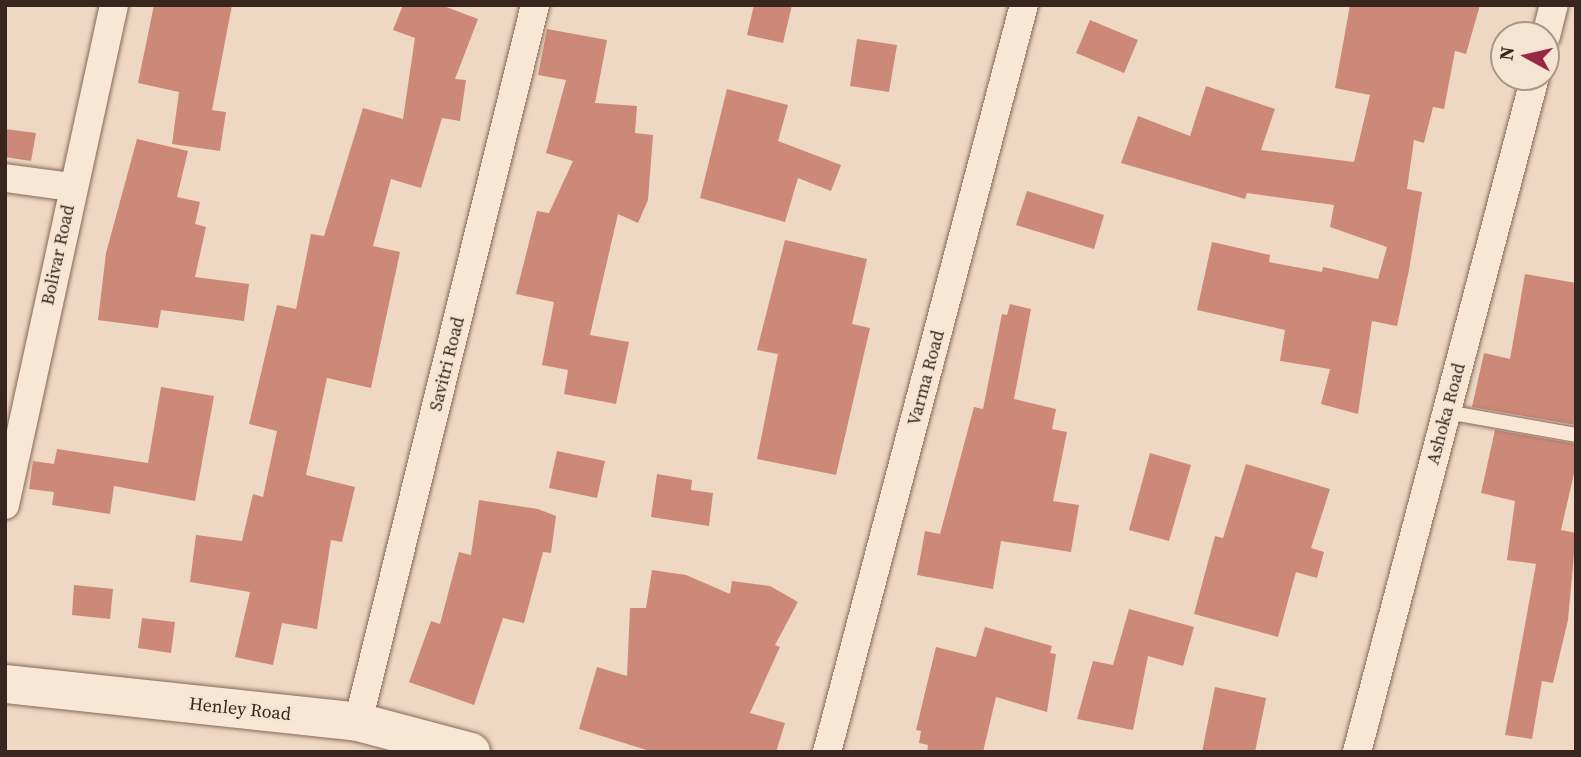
<!DOCTYPE html>
<html>
<head>
<meta charset="utf-8">
<style>
	body { margin:0 }
	#map { position:relative; width:1581px; height:757px; overflow:hidden; background:#eed8c3; font-family:"Source Serif 4",serif }
	div>[style] { position:absolute }
	.building>* { inset:0; background:#cc8978 }
	.roads { filter:drop-shadow(0 0 2px #88685a) drop-shadow(0 0 2px #88685a) }
	.lane>* { height:14px; margin:-7px; padding:0 7px; transform-origin:7px; border-radius:7px; background:#f9e7d6 }
	.street>* { height:28px; margin:-14px; padding:0 14px; transform-origin:14px; border-radius:14px; background:#f9e7d6 }
	.secondary>* { height:38px; margin:-19px; padding:0 19px; transform-origin:19px; border-radius:19px; background:#f9e7d6 }
	span { translate:-50% -50%; white-space:nowrap; text-align:center; line-height:1.15; -webkit-text-stroke:5px #f5e4d2; paint-order:stroke }
	.street-label { font-size:18px; color:#38251e }
	.frame { position:absolute; inset:0; border:7px solid #38251e; pointer-events:none }
	.north { position:absolute; left:1490px; top:21px; width:70px; height:70px; box-sizing:border-box; background:#f5e4d2; border:2px solid #a9988a; border-radius:50%; rotate:278deg; font-size:19px; font-weight:700; line-height:28px; text-align:center; color:#38251e }
	.north::after { content:''; display:block; margin:auto; width:24px; height:32px; background:#972a42; clip-path:polygon(50% 0,100% 100%,50% 72%,0 100%) }
</style>
</head>
<body>
<div id="map">
	<div class="building">
		<i style="clip-path:polygon(154px 5px,232px 5px,212px 110px,226px 112px,220px 151px,172px 144px,179px 92px,138px 83px)"></i>
		<i style="clip-path:polygon(403px 5px,441px 5px,478px 19px,455px 79px,466px 80px,460px 121px,442px 118px,421px 188px,391px 179px,373px 246px,400px 252px,371px 388px,327px 378px,306px 475px,355px 487px,342px 542px,331px 540px,317px 629px,282px 623px,273px 665px,235px 657px,250px 592px,190px 582px,196px 535px,242px 541px,253px 494px,263px 497px,277px 431px,249px 424px,277px 305px,296px 309px,311px 234px,324px 236px,363px 108px,403px 119px,415px 38px,393px 30px)"></i>
		<i style="clip-path:polygon(754px 5px,792px 5px,783px 43px,747px 35px)"></i>
		<i style="clip-path:polygon(1350px 5px,1480px 5px,1466px 54px,1455px 51px,1444px 109px,1433px 107px,1424px 143px,1414px 140px,1407px 189px,1422px 192px,1409px 270px,1397px 326px,1372px 321px,1358px 414px,1321px 404px,1330px 369px,1280px 361px,1285px 330px,1197px 310px,1212px 242px,1270px 255px,1269px 262px,1322px 272px,1323px 267px,1378px 279px,1387px 247px,1330px 227px,1334px 205px,1247px 193px,1245px 199px,1121px 163px,1138px 116px,1190px 136px,1206px 86px,1275px 109px,1261px 150px,1354px 162px,1370px 95px,1335px 88px)"></i>
		<i style="clip-path:polygon(1090px 20px,1138px 40px,1124px 73px,1076px 53px)"></i>
		<i style="clip-path:polygon(547px 29px,607px 40px,595px 103px,637px 106px,635px 133px,653px 135px,648px 200px,638px 223px,618px 214px,590px 335px,629px 342px,616px 404px,564px 394px,568px 370px,542px 365px,554px 302px,516px 294px,537px 211px,549px 213px,573px 161px,546px 153px,566px 80px,538px 75px)"></i>
		<i style="clip-path:polygon(857px 39px,897px 45px,889px 92px,850px 86px)"></i>
		<i style="clip-path:polygon(727px 89px,788px 105px,778px 141px,841px 165px,831px 191px,798px 178px,785px 222px,700px 198px)"></i>
		<i style="clip-path:polygon(5px 129px,36px 133px,31px 161px,5px 157px)"></i>
		<i style="clip-path:polygon(137px 139px,188px 151px,177px 197px,200px 202px,195px 224px,206px 227px,195px 277px,249px 284px,244px 321px,161px 310px,158px 328px,98px 320px,106px 253px)"></i>
		<i style="clip-path:polygon(1027px 191px,1104px 215px,1094px 249px,1016px 225px)"></i>
		<i style="clip-path:polygon(785px 240px,867px 259px,852px 324px,870px 328px,836px 475px,757px 459px,778px 354px,757px 350px)"></i>
		<i style="clip-path:polygon(1525px 274px,1576px 283px,1576px 425px,1472px 407px,1484px 353px,1510px 359px)"></i>
		<i style="clip-path:polygon(1010px 304px,1031px 309px,1014px 399px,1056px 409px,1052px 429px,1067px 432px,1053px 501px,1079px 505px,1071px 552px,1001px 541px,993px 589px,917px 575px,925px 531px,940px 534px,974px 407px,983px 409px,1002px 314px,1007px 315px)"></i>
		<i style="clip-path:polygon(161px 387px,214px 396px,195px 501px,114px 486px,110px 514px,52px 505px,54px 492px,29px 489px,33px 461px,54px 464px,57px 449px,148px 463px)"></i>
		<i style="clip-path:polygon(1495px 430px,1576px 444px,1576px 465px,1561px 530px,1576px 533px,1568px 620px,1553px 683px,1542px 681px,1532px 739px,1505px 735px,1536px 564px,1507px 560px,1515px 501px,1481px 493px)"></i>
		<i style="clip-path:polygon(557px 451px,605px 461px,597px 498px,549px 488px)"></i>
		<i style="clip-path:polygon(1150px 453px,1191px 465px,1169px 541px,1129px 530px)"></i>
		<i style="clip-path:polygon(1246px 464px,1330px 489px,1311px 548px,1324px 552px,1317px 578px,1296px 572px,1278px 637px,1194px 614px,1215px 536px,1223px 538px)"></i>
		<i style="clip-path:polygon(657px 474px,692px 480px,691px 490px,713px 493px,709px 526px,651px 517px)"></i>
		<i style="clip-path:polygon(479px 500px,538px 509px,556px 516px,551px 553px,543px 552px,524px 623px,503px 618px,474px 705px,409px 682px,431px 621px,440px 624px,459px 552px,471px 555px)"></i>
		<i style="clip-path:polygon(652px 570px,686px 575px,730px 594px,732px 581px,770px 586px,798px 602px,775px 645px,780px 647px,750px 713px,785px 723px,776px 752px,653px 752px,579px 729px,597px 667px,627px 676px,630px 608px,646px 608px)"></i>
		<i style="clip-path:polygon(74px 585px,113px 589px,110px 619px,72px 615px)"></i>
		<i style="clip-path:polygon(1129px 609px,1194px 627px,1183px 666px,1148px 656px,1133px 730px,1077px 719px,1093px 661px,1113px 665px)"></i>
		<i style="clip-path:polygon(142px 618px,175px 622px,171px 653px,138px 648px)"></i>
		<i style="clip-path:polygon(985px 627px,1052px 646px,1050px 653px,1056px 654px,1047px 712px,996px 697px,983px 752px,927px 752px,928px 745px,919px 743px,921px 731px,916px 730px,936px 647px,976px 657px)"></i>
		<i style="clip-path:polygon(1215px 687px,1266px 698px,1255px 752px,1202px 752px)"></i>
	</div>
	<div class="roads">
		<div class="lane">
			<i style="left:1447px;top:412px;width:131px;rotate:10.1deg"></i>
		</div>
		<div class="street">
			<i style="left:1546px;top:36px;width:32px;rotate:-76deg"></i>
			<i style="left:5px;top:178px;width:68px;rotate:7.7deg"></i>
			<i style="left:5px;top:505px;width:512px;rotate:-77.7deg"></i>
			<i style="left:358px;top:722px;width:739px;rotate:-76.13deg"></i>
			<i style="left:827px;top:752px;width:773px;rotate:-75.23deg"></i>
			<i style="left:1357px;top:752px;width:698px;rotate:-75.23deg"></i>
		</div>
		<div class="secondary">
			<i style="left:5px;top:684px;width:355px;rotate:6.1deg"></i>
			<i style="left:358px;top:722px;width:117px;rotate:14.9deg"></i>
		</div>
	</div>
	<div class="street-label">
		<span style="left:58px;top:255px;rotate:-78deg">Bolivar Road</span>
		<span style="left:447px;top:364px;rotate:-76deg">Savitri Road</span>
		<span style="left:926px;top:378px;rotate:-75deg">Varma Road</span>
		<span style="left:1446px;top:414px;rotate:-75deg">Ashoka Road</span>
		<span style="left:240px;top:709px;rotate:6deg">Henley Road</span>
	</div>
	<div class="frame"></div>
	<div class="north">N</div>
</div>
</body>
</html>
